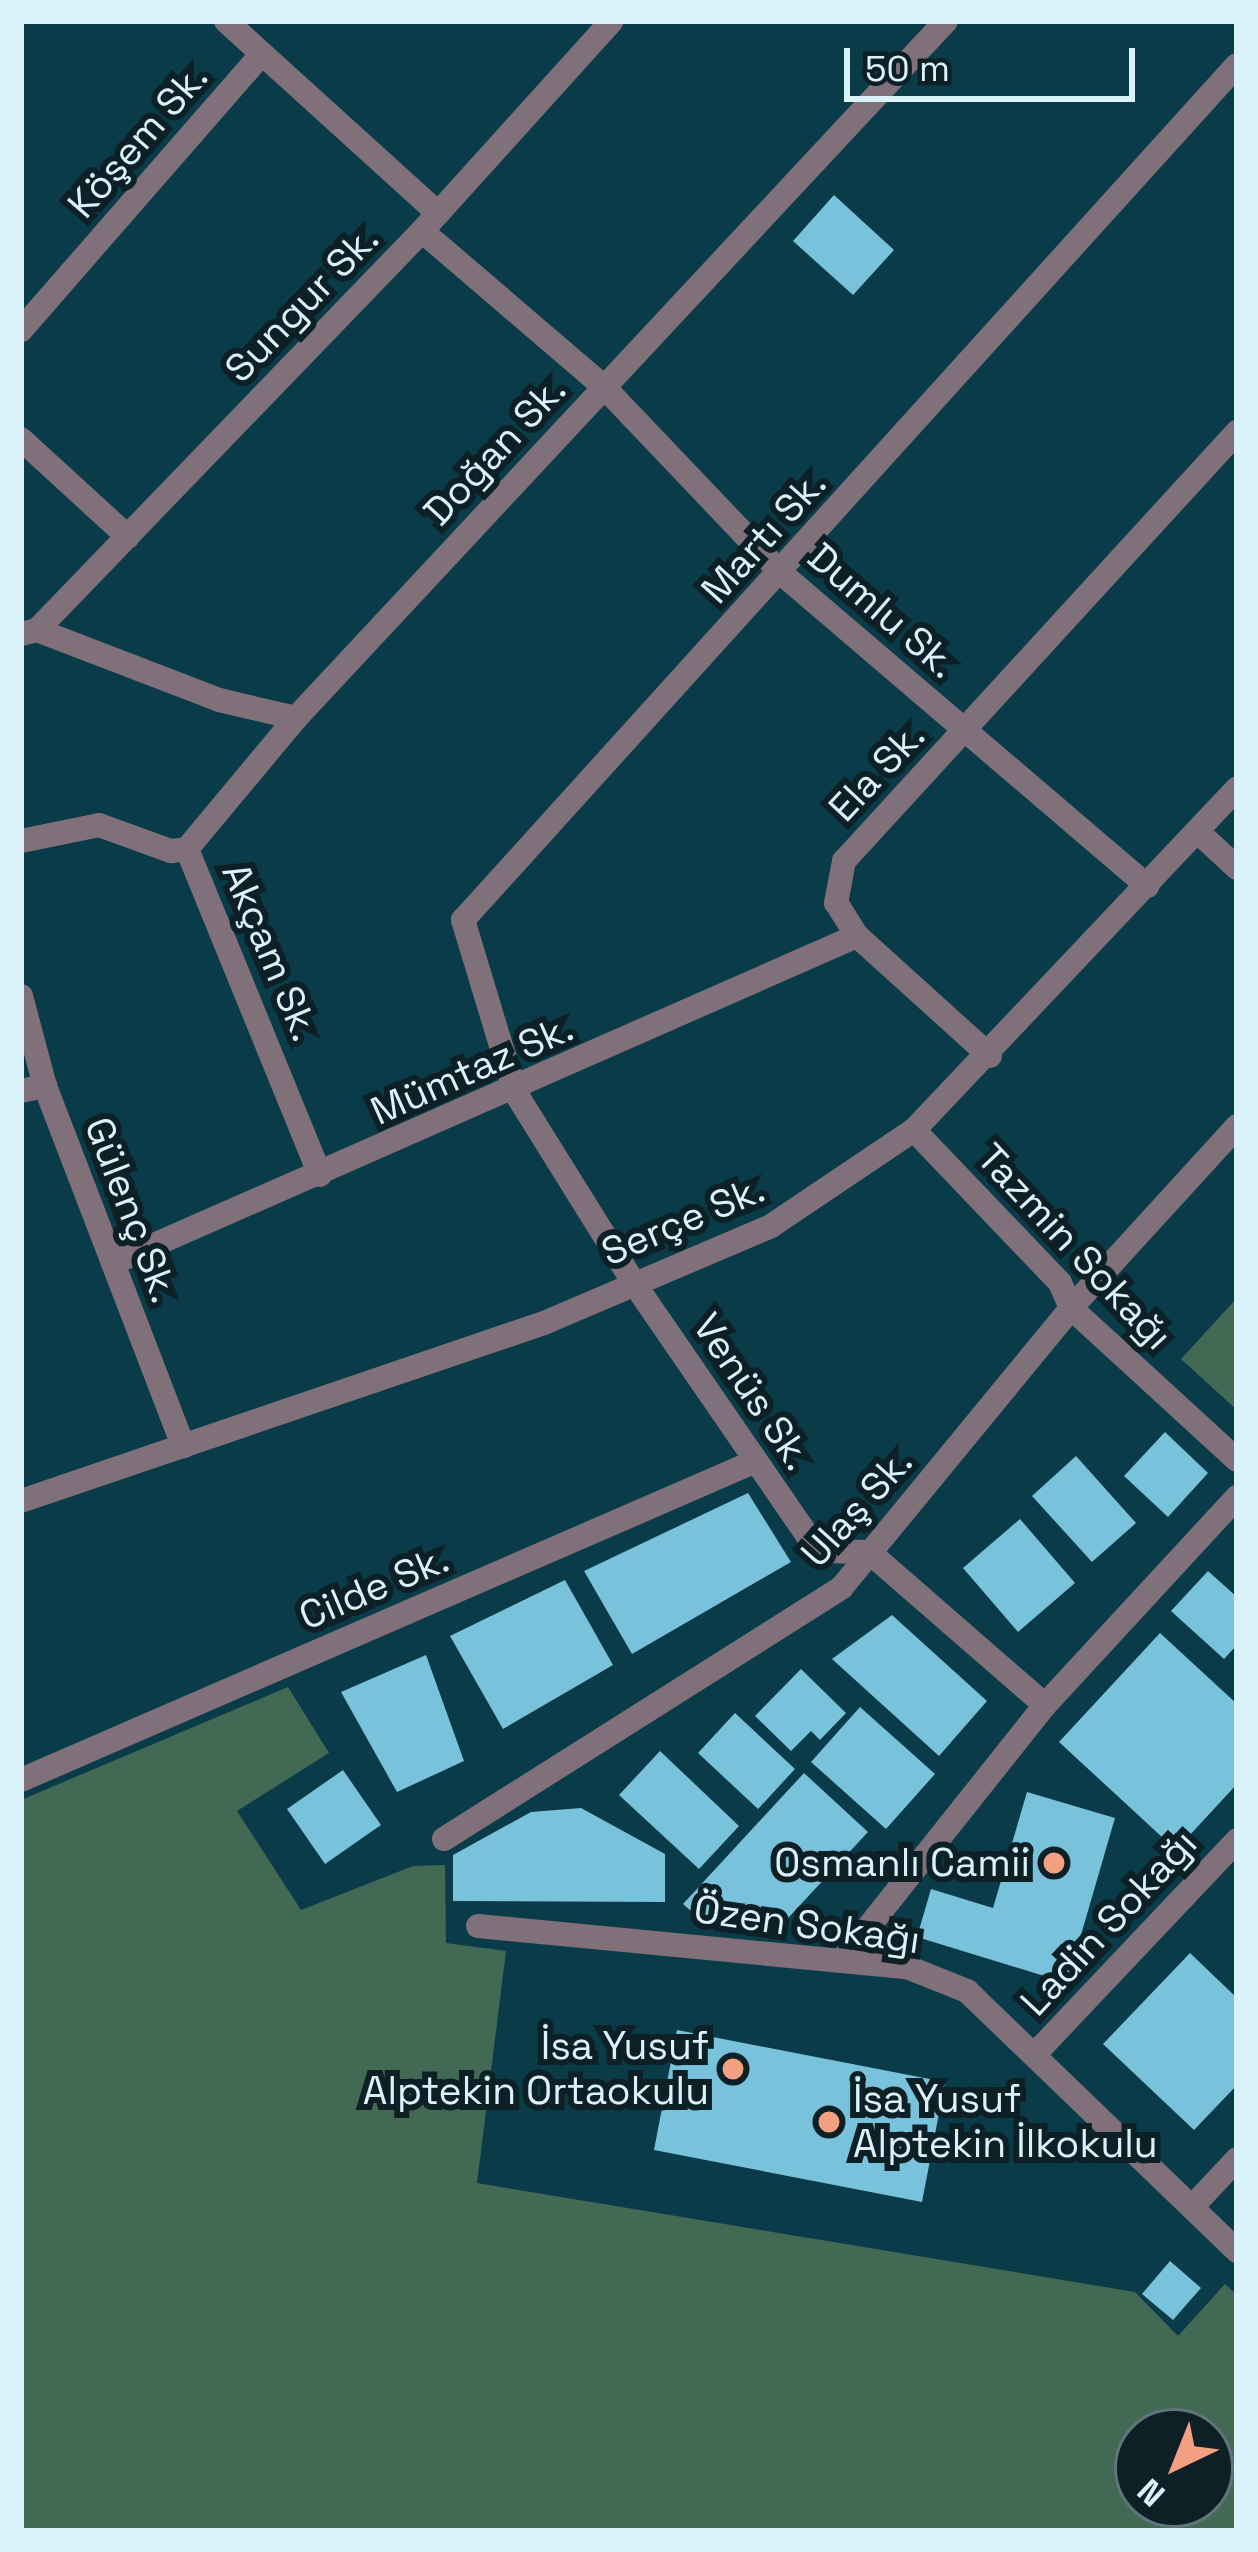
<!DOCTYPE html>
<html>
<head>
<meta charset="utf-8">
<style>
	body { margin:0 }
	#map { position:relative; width:1258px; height:2552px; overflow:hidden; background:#0a3b49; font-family:"Space Grotesk",sans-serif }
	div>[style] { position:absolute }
	.green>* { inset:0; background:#416954 }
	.building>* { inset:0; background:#79c2db }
	.minor>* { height:24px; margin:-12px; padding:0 12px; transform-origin:12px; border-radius:12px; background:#80707a }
	.dots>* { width:33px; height:33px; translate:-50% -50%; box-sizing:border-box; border:6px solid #0d2026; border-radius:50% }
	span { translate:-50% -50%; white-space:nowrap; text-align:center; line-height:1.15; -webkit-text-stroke:12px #0d2026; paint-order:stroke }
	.street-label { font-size:39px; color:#daf2fa }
	.poi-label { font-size:39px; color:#daf2fa }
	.right { translate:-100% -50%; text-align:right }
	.left { translate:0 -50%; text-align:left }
	.frame { position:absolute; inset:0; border:24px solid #daf2fa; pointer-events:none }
	.north { position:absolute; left:1114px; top:2408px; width:120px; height:120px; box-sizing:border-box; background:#0d2026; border:3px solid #5f747b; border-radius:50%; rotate:223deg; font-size:33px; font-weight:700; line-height:48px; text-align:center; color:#daf2fa }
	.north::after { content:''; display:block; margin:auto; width:42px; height:54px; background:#f3a081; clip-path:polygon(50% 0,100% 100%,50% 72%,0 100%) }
	.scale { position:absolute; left:844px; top:48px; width:291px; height:54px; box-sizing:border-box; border:6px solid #daf2fa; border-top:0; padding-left:15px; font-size:36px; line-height:42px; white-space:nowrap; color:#daf2fa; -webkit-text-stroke:9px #0d2026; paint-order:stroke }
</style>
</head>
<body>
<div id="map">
	<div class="green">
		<i style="clip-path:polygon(1237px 1298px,1237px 1410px,1181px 1359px)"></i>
		<i style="clip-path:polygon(evenodd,288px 1687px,329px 1753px,237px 1811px,301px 1910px,413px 1866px,445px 1865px,446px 1943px,506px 1951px,477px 2183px,1135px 2292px,1178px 2336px,1225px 2284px,1237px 2295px,1237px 2531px,21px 2531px,21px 1800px,288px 1687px,1138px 2432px,1210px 2432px,1210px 2504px,1138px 2504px,1138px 2432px)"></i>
	</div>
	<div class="building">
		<i style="clip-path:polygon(834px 195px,894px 250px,853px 295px,793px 241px)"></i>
		<i style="clip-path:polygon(1165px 1432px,1208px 1473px,1168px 1517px,1124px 1476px)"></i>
		<i style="clip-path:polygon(1076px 1456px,1136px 1523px,1092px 1562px,1032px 1496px)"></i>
		<i style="clip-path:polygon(748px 1493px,791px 1562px,632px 1654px,584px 1571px)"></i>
		<i style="clip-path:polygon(1020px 1519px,1075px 1583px,1018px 1632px,963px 1568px)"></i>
		<i style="clip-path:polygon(1208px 1571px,1237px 1597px,1237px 1645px,1224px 1659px,1171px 1611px)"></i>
		<i style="clip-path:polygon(565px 1580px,613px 1665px,503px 1729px,450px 1636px)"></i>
		<i style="clip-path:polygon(892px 1615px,987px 1701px,939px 1756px,832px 1659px)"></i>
		<i style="clip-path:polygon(1160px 1633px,1237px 1704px,1237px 1784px,1176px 1850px,1059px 1742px)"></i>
		<i style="clip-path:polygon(426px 1655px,464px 1761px,397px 1792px,341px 1692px)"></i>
		<i style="clip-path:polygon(801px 1669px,846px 1713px,820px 1740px,811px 1731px,791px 1751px,755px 1716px)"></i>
		<i style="clip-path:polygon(860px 1707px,935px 1774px,886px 1829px,811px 1762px)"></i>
		<i style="clip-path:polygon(735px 1713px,795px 1769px,758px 1809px,698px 1753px)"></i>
		<i style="clip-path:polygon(660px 1751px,739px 1826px,699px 1869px,619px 1795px)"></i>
		<i style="clip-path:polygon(343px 1770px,381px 1825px,325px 1864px,287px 1809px)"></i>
		<i style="clip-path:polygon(804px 1773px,868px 1832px,776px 1931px,701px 1920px,683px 1904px)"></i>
		<i style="clip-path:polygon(1027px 1792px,1115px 1818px,1067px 1983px,917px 1937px,931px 1889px,993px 1908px)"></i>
		<i style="clip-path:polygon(581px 1808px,665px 1854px,665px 1902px,453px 1901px,453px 1855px,531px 1812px)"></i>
		<i style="clip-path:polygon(1190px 1953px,1237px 1998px,1237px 2085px,1194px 2130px,1103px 2044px)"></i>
		<i style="clip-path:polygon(677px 2030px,945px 2082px,922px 2202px,654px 2150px)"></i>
		<i style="clip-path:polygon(1170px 2261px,1201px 2288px,1173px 2320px,1142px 2294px)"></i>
	</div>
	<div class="minor">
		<i style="left:226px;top:21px;width:286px;rotate:42.2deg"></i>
		<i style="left:422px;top:231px;width:240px;rotate:40.6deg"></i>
		<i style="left:604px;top:387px;width:257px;rotate:46.4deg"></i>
		<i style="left:781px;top:573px;width:482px;rotate:40.5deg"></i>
		<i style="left:21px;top:330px;width:366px;rotate:-48.9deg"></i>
		<i style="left:21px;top:439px;width:145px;rotate:42.5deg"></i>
		<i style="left:37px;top:630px;width:554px;rotate:-46.02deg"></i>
		<i style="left:422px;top:231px;width:283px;rotate:-47.9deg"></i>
		<i style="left:21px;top:634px;width:16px;rotate:-14deg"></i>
		<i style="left:37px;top:630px;width:195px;rotate:21deg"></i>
		<i style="left:219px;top:700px;width:79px;rotate:13.2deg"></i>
		<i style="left:296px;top:718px;width:953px;rotate:-47deg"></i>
		<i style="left:296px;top:718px;width:170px;rotate:129.8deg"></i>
		<i style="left:187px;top:849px;width:352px;rotate:67.8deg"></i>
		<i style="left:1198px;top:832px;width:53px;rotate:42.7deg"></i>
		<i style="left:21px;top:841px;width:80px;rotate:-11.6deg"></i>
		<i style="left:99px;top:825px;width:77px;rotate:19.9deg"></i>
		<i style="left:171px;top:851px;width:16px;rotate:-7deg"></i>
		<i style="left:21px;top:996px;width:93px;rotate:75.1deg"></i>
		<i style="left:45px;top:1086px;width:386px;rotate:69deg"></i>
		<i style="left:990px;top:1056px;width:179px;rotate:-137.9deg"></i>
		<i style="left:857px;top:936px;width:39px;rotate:-122deg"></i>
		<i style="left:836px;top:903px;width:43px;rotate:-79.2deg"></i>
		<i style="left:844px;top:861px;width:582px;rotate:-47.51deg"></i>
		<i style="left:21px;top:1091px;width:25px;rotate:-12deg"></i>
		<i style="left:914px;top:1130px;width:211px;rotate:46.3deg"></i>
		<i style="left:1060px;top:1283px;width:27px;rotate:66deg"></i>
		<i style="left:1071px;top:1308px;width:225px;rotate:42.5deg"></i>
		<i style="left:113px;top:1263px;width:813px;rotate:-23.73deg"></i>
		<i style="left:21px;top:1501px;width:552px;rotate:-18.8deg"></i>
		<i style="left:544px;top:1323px;width:247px;rotate:-23.1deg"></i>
		<i style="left:771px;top:1226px;width:172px;rotate:-33.9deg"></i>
		<i style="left:914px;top:1130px;width:470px;rotate:-46.6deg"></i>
		<i style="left:1045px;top:1705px;width:233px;rotate:-139deg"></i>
		<i style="left:869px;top:1552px;width:51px;rotate:-178.9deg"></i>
		<i style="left:818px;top:1551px;width:329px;rotate:-124.5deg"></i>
		<i style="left:632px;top:1280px;width:221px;rotate:-121.9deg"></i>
		<i style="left:515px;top:1092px;width:180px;rotate:-106.8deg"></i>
		<i style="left:463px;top:920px;width:1153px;rotate:-47.85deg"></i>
		<i style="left:21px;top:1780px;width:801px;rotate:-23.46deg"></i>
		<i style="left:444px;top:1839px;width:471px;rotate:-32.3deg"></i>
		<i style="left:842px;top:1587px;width:361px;rotate:-50.6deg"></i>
		<i style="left:1071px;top:1308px;width:246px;rotate:-47.6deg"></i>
		<i style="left:478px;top:1926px;width:431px;rotate:5.5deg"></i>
		<i style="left:907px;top:1967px;width:65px;rotate:21.8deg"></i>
		<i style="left:967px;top:1991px;width:375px;rotate:43.9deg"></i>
		<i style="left:843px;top:1959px;width:325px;rotate:-51.5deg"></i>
		<i style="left:1045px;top:1705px;width:283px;rotate:-47.3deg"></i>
		<i style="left:1034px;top:2055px;width:296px;rotate:-46.6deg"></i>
		<i style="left:1192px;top:2207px;width:66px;rotate:-46.8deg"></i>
	</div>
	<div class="dots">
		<i style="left:1054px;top:1863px;background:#f3a081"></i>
		<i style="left:733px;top:2069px;background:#f3a081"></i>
		<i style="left:829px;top:2122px;background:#f3a081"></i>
	</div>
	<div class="street-label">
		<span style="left:138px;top:141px;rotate:-49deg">Köşem Sk.</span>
		<span style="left:302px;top:304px;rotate:-46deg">Sungur Sk.</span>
		<span style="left:495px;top:451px;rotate:-47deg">Doğan Sk.</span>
		<span style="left:764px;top:537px;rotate:-48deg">Martı Sk.</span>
		<span style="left:882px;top:611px;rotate:41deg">Dumlu Sk.</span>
		<span style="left:877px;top:772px;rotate:-47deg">Ela Sk.</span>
		<span style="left:270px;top:952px;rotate:67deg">Akçam Sk.</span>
		<span style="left:472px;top:1070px;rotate:-24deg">Mümtaz Sk.</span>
		<span style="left:131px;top:1210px;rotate:69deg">Gülenç Sk.</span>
		<span style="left:683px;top:1221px;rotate:-23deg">Serçe Sk.</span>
		<span style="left:1074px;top:1247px;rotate:47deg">Tazmin Sokağı</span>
		<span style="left:752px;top:1392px;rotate:56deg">Venüs Sk.</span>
		<span style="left:857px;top:1508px;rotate:-48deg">Ulaş Sk.</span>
		<span style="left:374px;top:1588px;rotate:-23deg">Cilde Sk.</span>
		<span style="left:1109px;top:1923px;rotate:-47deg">Ladin Sokağı</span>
		<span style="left:807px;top:1925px;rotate:8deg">Özen Sokağı</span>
	</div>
	<div class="poi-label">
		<span class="right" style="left:1030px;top:1863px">Osmanlı Camii</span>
		<span class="right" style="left:709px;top:2069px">İsa Yusuf<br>Alptekin Ortaokulu</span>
		<span class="left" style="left:853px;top:2122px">İsa Yusuf<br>Alptekin İlkokulu</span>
	</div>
	<div class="frame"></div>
	<div class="north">N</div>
	<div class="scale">50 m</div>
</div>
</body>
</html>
